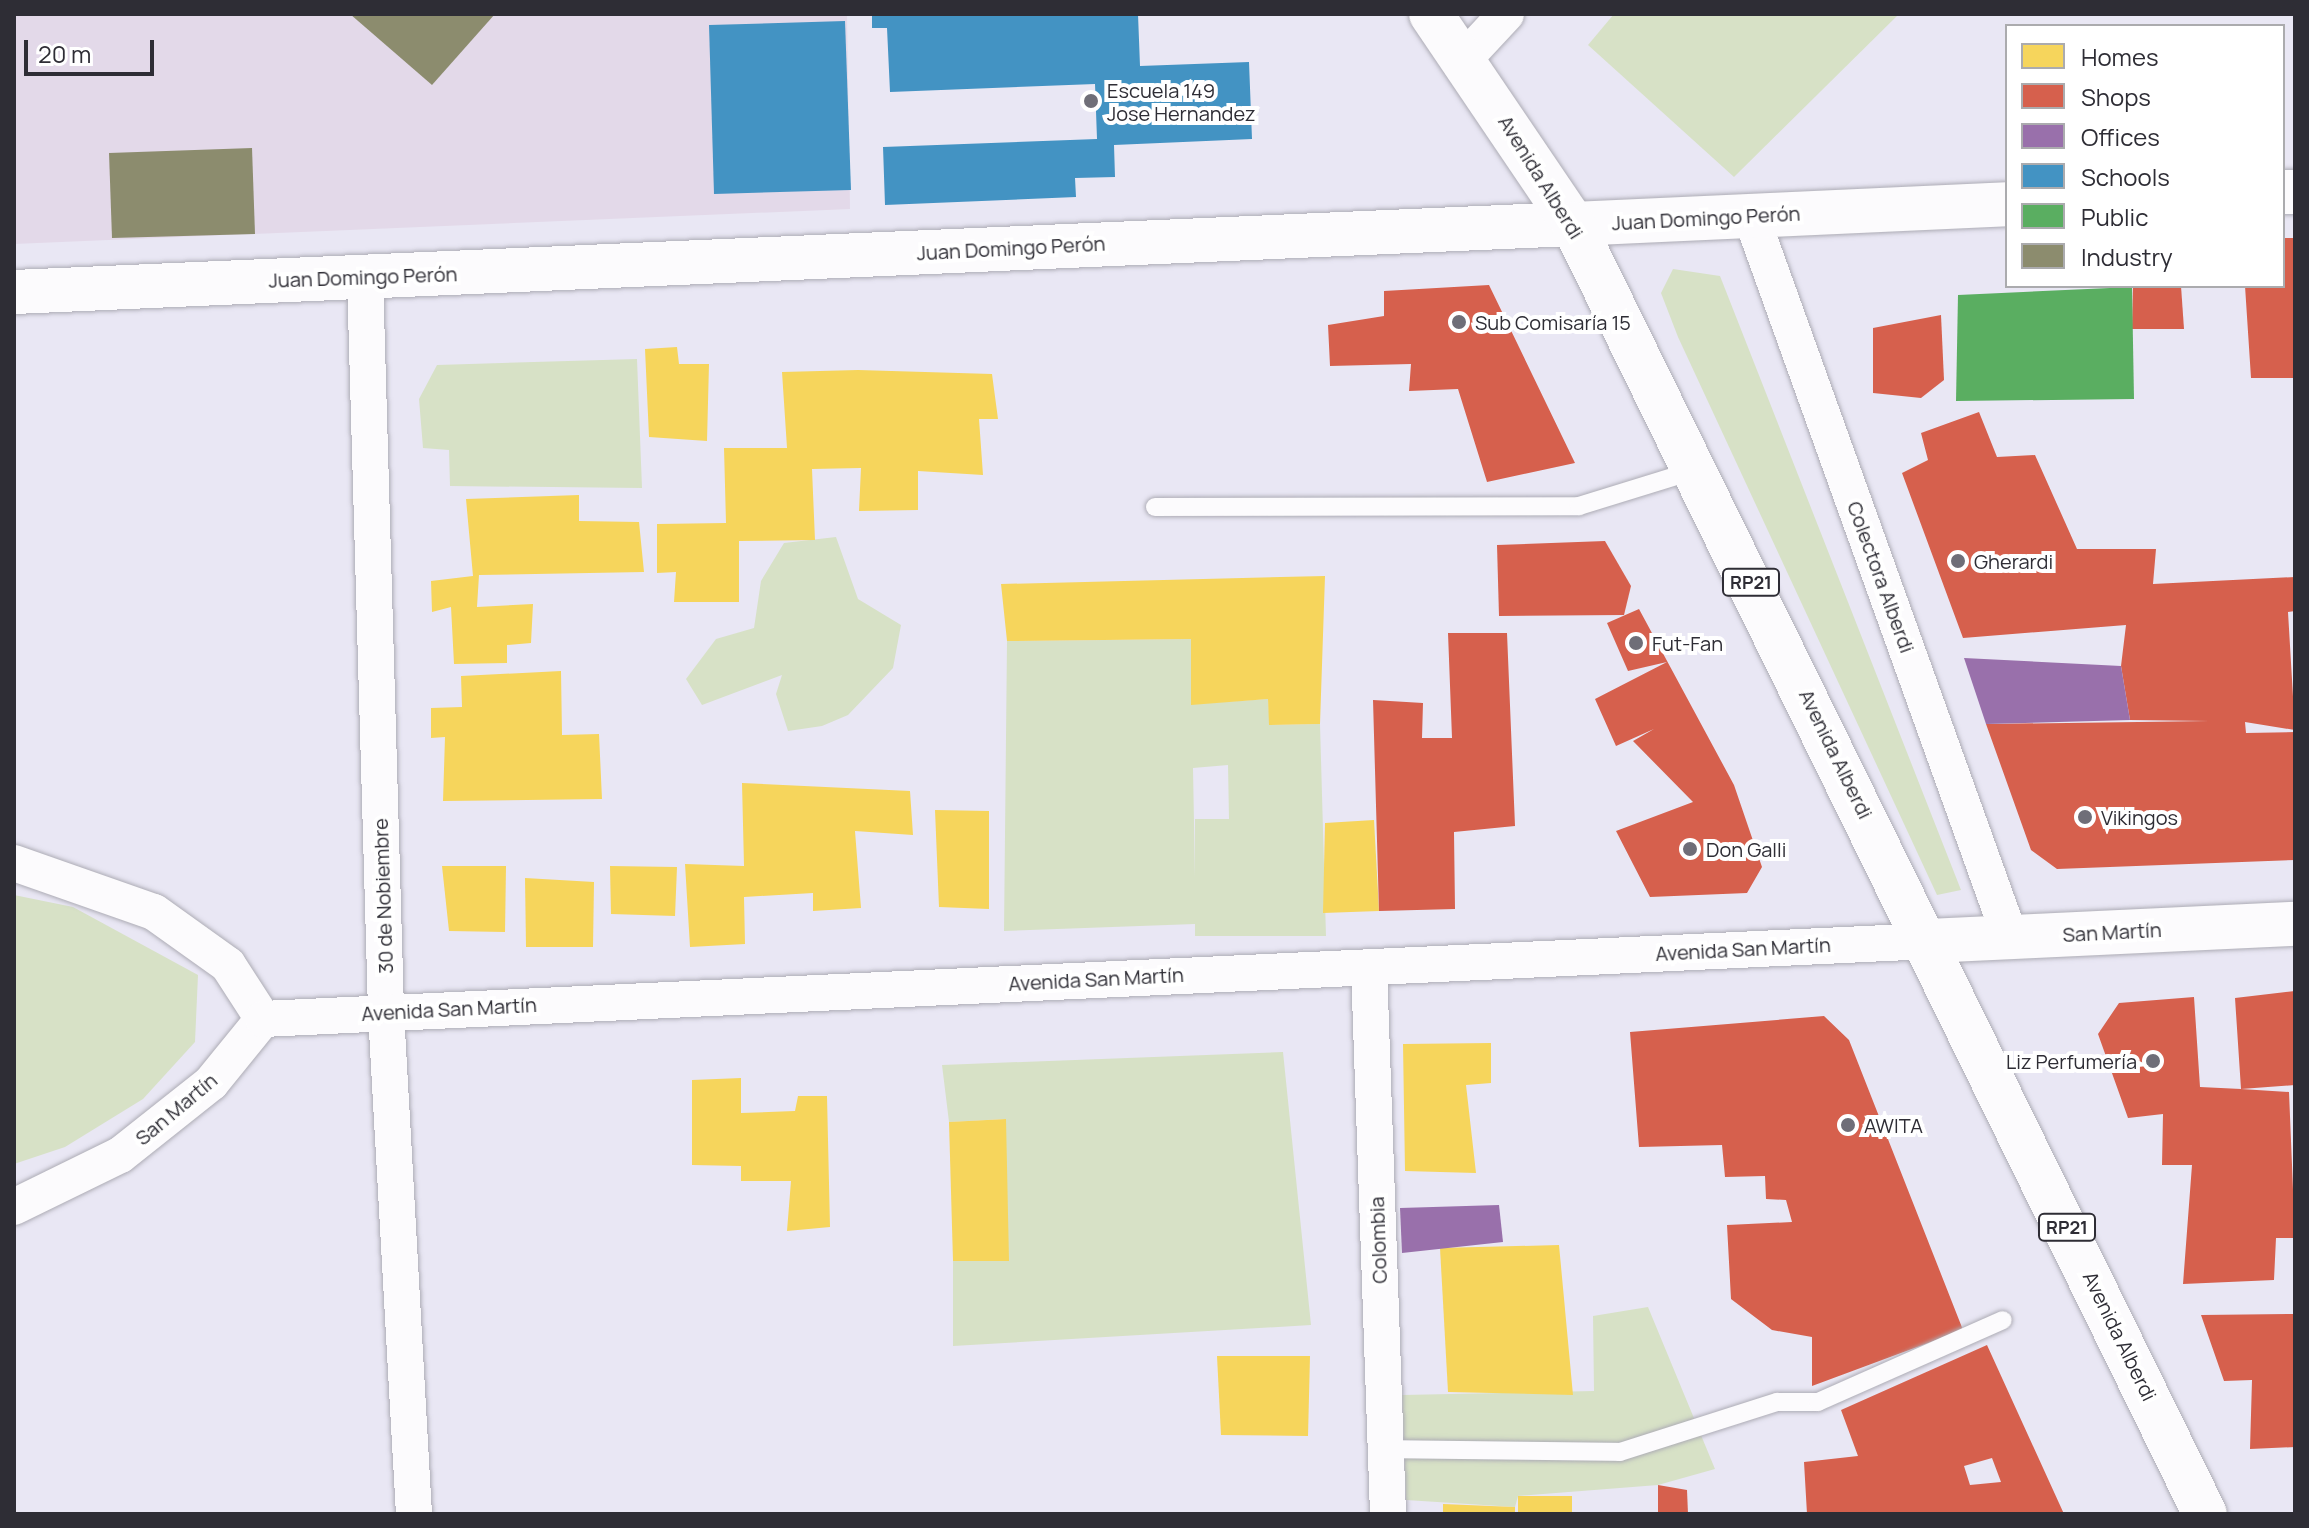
<!DOCTYPE html>
<html>
<head>
<meta charset="utf-8">
<style>
	body { margin:0 }
	#map { position:relative; width:2309px; height:1528px; overflow:hidden; background:#e9e7f4; font-family:Manrope,sans-serif }
	div>[style] { position:absolute }
	.industrial>* { inset:0; background:#e3d9e9 }
	.green>* { inset:0; background:#d7e1c6 }
	.homes>* { inset:0; background:#f6d55c }
	.shops>* { inset:0; background:#d6604d }
	.offices>* { inset:0; background:#9970ab }
	.schools>* { inset:0; background:#4393c3 }
	.public>* { inset:0; background:#5aae61 }
	.industry>* { inset:0; background:#8c8c6e }
	.roads { filter:drop-shadow(0 0 2px #adacb5) drop-shadow(0 0 2px #adacb5) }
	.service>* { height:18px; margin:-9px; padding:0 9px; transform-origin:9px; border-radius:9px; background:#fcfbfd }
	.minor>* { height:36px; margin:-18px; padding:0 18px; transform-origin:18px; border-radius:18px; background:#fcfbfd }
	.tertiary>* { height:44px; margin:-22px; padding:0 22px; transform-origin:22px; border-radius:22px; background:#fcfbfd }
	.secondary>* { height:44px; margin:-22px; padding:0 22px; transform-origin:22px; border-radius:22px; background:#fcfbfd }
	.primary>* { height:44px; margin:-22px; padding:0 22px; transform-origin:22px; border-radius:22px; background:#fcfbfd }
	.dots>* { width:22px; height:22px; translate:-50% -50%; box-sizing:border-box; border:4px solid #fff; border-radius:50% }
	span { translate:-50% -50%; white-space:nowrap; text-align:center; line-height:1.15; -webkit-text-stroke:8px #fff; paint-order:stroke }
	.shield-label span { padding:2px 6px; background:#fff; border:2px solid; border-radius:6px; -webkit-text-stroke-width:0 }
	.shield-label { font-size:18px; color:#2e2d35; font-weight:700 }
	.poi-label { font-size:20px; color:#2e2d35 }
	.left { translate:0 -50%; text-align:left }
	.right { translate:-100% -50%; text-align:right }
	.street-label { font-size:20px; color:#2e2d35 }
	.frame { position:absolute; inset:0; border:16px solid #2e2d35; pointer-events:none }
	.legend { position:absolute; left:2005px; top:24px; width:280px; height:264px; box-sizing:border-box; background:#fff; border:2px solid #ababae; margin:0; padding:10px 14px; list-style:none; font-size:24px; color:#2e2d35 }
	.legend li { display:flex; align-items:center; gap:16px; height:40px }
	.legend b { width:40px; border:2px solid #ababae }
	.scale { position:absolute; left:24px; top:40px; width:130px; height:36px; box-sizing:border-box; border:4px solid #2e2d35; border-top:0; padding-left:10px; font-size:24px; line-height:28px; white-space:nowrap; color:#2e2d35; -webkit-text-stroke:6px #fff; paint-order:stroke }
</style>
</head>
<body>
<div id="map">
	<div class="industrial">
		<i style="clip-path:polygon(14px 14px,847px 14px,850px 209px,14px 244px)"></i>
	</div>
	<div class="green">
		<i style="clip-path:polygon(1614px 14px,1899px 14px,1734px 177px,1588px 45px)"></i>
		<i style="clip-path:polygon(1673px 269px,1720px 276px,1961px 890px,1937px 895px,1678px 337px,1661px 293px)"></i>
		<i style="clip-path:polygon(637px 359px,642px 488px,450px 486px,449px 450px,423px 448px,419px 399px,437px 365px)"></i>
		<i style="clip-path:polygon(836px 537px,858px 599px,901px 625px,893px 668px,848px 715px,822px 726px,788px 731px,776px 694px,782px 675px,702px 705px,686px 679px,716px 639px,754px 628px,761px 581px,784px 543px)"></i>
		<i style="clip-path:polygon(evenodd,1191px 639px,1192px 704px,1268px 699px,1270px 725px,1320px 724px,1326px 936px,1195px 936px,1195px 924px,1004px 931px,1007px 641px,1191px 639px,1228px 765px,1229px 819px,1195px 819px,1195px 878px,1193px 768px,1228px 765px)"></i>
		<i style="clip-path:polygon(14px 895px,73px 907px,198px 975px,195px 1042px,143px 1099px,65px 1147px,14px 1164px)"></i>
		<i style="clip-path:polygon(1283px 1052px,1311px 1325px,953px 1346px,953px 1261px,1005px 1119px,949px 1122px,942px 1065px)"></i>
		<i style="clip-path:polygon(1648px 1307px,1715px 1469px,1658px 1485px,1518px 1496px,1515px 1507px,1406px 1500px,1402px 1395px,1594px 1391px,1593px 1316px)"></i>
	</div>
	<div class="homes">
		<i style="clip-path:polygon(677px 347px,679px 364px,709px 364px,707px 441px,649px 437px,645px 349px)"></i>
		<i style="clip-path:polygon(858px 370px,992px 374px,998px 419px,979px 419px,983px 475px,918px 471px,918px 510px,859px 511px,861px 468px,812px 469px,815px 540px,739px 541px,739px 602px,674px 602px,676px 572px,657px 573px,657px 524px,726px 523px,724px 448px,787px 448px,782px 372px)"></i>
		<i style="clip-path:polygon(579px 495px,579px 521px,639px 522px,644px 572px,479px 575px,477px 607px,533px 604px,531px 643px,507px 645px,507px 663px,454px 664px,451px 607px,432px 612px,431px 581px,473px 576px,466px 499px)"></i>
		<i style="clip-path:polygon(1325px 576px,1320px 724px,1269px 725px,1268px 699px,1191px 705px,1191px 639px,1007px 641px,1001px 584px)"></i>
		<i style="clip-path:polygon(561px 671px,562px 735px,599px 734px,602px 799px,443px 801px,445px 737px,431px 738px,431px 708px,462px 707px,461px 676px)"></i>
		<i style="clip-path:polygon(742px 783px,910px 791px,913px 835px,855px 831px,861px 908px,813px 911px,813px 893px,744px 897px,745px 944px,690px 947px,685px 864px,744px 866px)"></i>
		<i style="clip-path:polygon(935px 810px,989px 811px,989px 909px,939px 907px)"></i>
		<i style="clip-path:polygon(1374px 820px,1379px 911px,1323px 913px,1325px 823px)"></i>
		<i style="clip-path:polygon(442px 866px,506px 866px,505px 932px,449px 931px)"></i>
		<i style="clip-path:polygon(610px 866px,677px 867px,675px 916px,611px 914px)"></i>
		<i style="clip-path:polygon(525px 878px,594px 882px,593px 947px,526px 947px)"></i>
		<i style="clip-path:polygon(1491px 1043px,1491px 1083px,1466px 1085px,1476px 1173px,1405px 1171px,1403px 1044px)"></i>
		<i style="clip-path:polygon(741px 1078px,741px 1113px,795px 1111px,798px 1096px,827px 1096px,830px 1227px,787px 1231px,791px 1181px,741px 1181px,741px 1166px,692px 1165px,692px 1080px)"></i>
		<i style="clip-path:polygon(1006px 1119px,1009px 1261px,953px 1261px,949px 1122px)"></i>
		<i style="clip-path:polygon(1559px 1245px,1573px 1395px,1448px 1392px,1440px 1248px)"></i>
		<i style="clip-path:polygon(1217px 1356px,1310px 1356px,1308px 1436px,1221px 1435px)"></i>
		<i style="clip-path:polygon(1518px 1496px,1572px 1496px,1572px 1514px,1518px 1514px)"></i>
		<i style="clip-path:polygon(1443px 1504px,1515px 1507px,1515px 1514px,1443px 1514px)"></i>
	</div>
	<div class="shops">
		<i style="clip-path:polygon(2283px 238px,2295px 238px,2295px 378px,2251px 378px,2245px 286px,2283px 286px)"></i>
		<i style="clip-path:polygon(1489px 285px,1575px 463px,1487px 482px,1458px 389px,1409px 391px,1411px 364px,1330px 366px,1328px 325px,1384px 316px,1384px 291px)"></i>
		<i style="clip-path:polygon(2133px 286px,2181px 286px,2184px 329px,2132px 329px)"></i>
		<i style="clip-path:polygon(1941px 315px,1944px 380px,1921px 398px,1873px 393px,1873px 328px)"></i>
		<i style="clip-path:polygon(1979px 412px,1997px 457px,2035px 455px,2077px 549px,2156px 549px,2153px 584px,2295px 577px,2295px 611px,2288px 612px,2295px 730px,2245px 722px,2246px 733px,2295px 732px,2295px 860px,2057px 869px,2031px 850px,1986px 724px,2209px 721px,2130px 720px,2121px 666px,2126px 625px,1963px 638px,1902px 473px,1928px 460px,1921px 433px)"></i>
		<i style="clip-path:polygon(1605px 541px,1631px 586px,1624px 615px,1499px 616px,1497px 545px)"></i>
		<i style="clip-path:polygon(1639px 609px,1734px 785px,1762px 867px,1747px 893px,1650px 897px,1616px 831px,1693px 802px,1633px 741px,1654px 729px,1616px 746px,1595px 699px,1667px 662px,1628px 671px,1607px 623px)"></i>
		<i style="clip-path:polygon(1448px 633px,1507px 633px,1515px 826px,1454px 832px,1455px 909px,1379px 911px,1373px 700px,1423px 703px,1422px 738px,1452px 738px)"></i>
		<i style="clip-path:polygon(2295px 991px,2295px 1085px,2241px 1089px,2289px 1092px,2295px 1238px,2276px 1238px,2274px 1280px,2183px 1284px,2192px 1165px,2162px 1165px,2163px 1114px,2128px 1118px,2098px 1034px,2119px 1003px,2194px 997px,2200px 1087px,2241px 1089px,2235px 998px)"></i>
		<i style="clip-path:polygon(1824px 1016px,1849px 1040px,1963px 1330px,1812px 1386px,1812px 1337px,1772px 1330px,1731px 1299px,1727px 1225px,1792px 1222px,1786px 1200px,1766px 1199px,1765px 1176px,1725px 1177px,1722px 1145px,1639px 1147px,1630px 1032px)"></i>
		<i style="clip-path:polygon(2295px 1314px,2295px 1447px,2250px 1449px,2252px 1380px,2224px 1381px,2201px 1315px)"></i>
		<i style="clip-path:polygon(evenodd,1987px 1345px,2064px 1514px,1807px 1514px,1804px 1462px,1858px 1456px,1841px 1410px,1987px 1345px,1992px 1458px,2001px 1482px,1970px 1485px,1964px 1466px,1992px 1458px)"></i>
		<i style="clip-path:polygon(1658px 1485px,1687px 1490px,1688px 1514px,1658px 1514px)"></i>
	</div>
	<div class="offices">
		<i style="clip-path:polygon(1964px 658px,2121px 666px,2130px 720px,1986px 724px)"></i>
		<i style="clip-path:polygon(1499px 1205px,1503px 1242px,1402px 1253px,1400px 1208px)"></i>
	</div>
	<div class="schools">
		<i style="clip-path:polygon(872px 14px,1138px 14px,1140px 66px,1249px 62px,1252px 139px,1114px 145px,1115px 177px,1075px 178px,1076px 197px,885px 205px,883px 147px,1097px 139px,1095px 84px,890px 92px,887px 28px,872px 28px)"></i>
		<i style="clip-path:polygon(845px 21px,851px 190px,714px 194px,709px 25px)"></i>
	</div>
	<div class="public">
		<i style="clip-path:polygon(2132px 287px,2134px 399px,1956px 401px,1958px 295px)"></i>
	</div>
	<div class="industry">
		<i style="clip-path:polygon(350px 14px,495px 14px,432px 85px)"></i>
		<i style="clip-path:polygon(252px 148px,255px 234px,112px 238px,109px 153px)"></i>
	</div>
	<div class="roads">
		<div class="service">
			<i style="left:1155px;top:507px;width:424px;rotate:-0.1deg"></i>
			<i style="left:1579px;top:506px;width:121px;rotate:-17.2deg"></i>
			<i style="left:1386px;top:1449px;width:234px;rotate:0.7deg"></i>
			<i style="left:1620px;top:1452px;width:165px;rotate:-17.7deg"></i>
			<i style="left:1777px;top:1402px;width:41px"></i>
			<i style="left:1818px;top:1402px;width:202px;rotate:-23.9deg"></i>
		</div>
		<div class="minor">
			<i style="left:1465px;top:58px;width:60px;rotate:-47deg"></i>
			<i style="left:1751px;top:216px;width:766px;rotate:70.24deg"></i>
			<i style="left:365px;top:277px;width:735px;rotate:88.36deg"></i>
			<i style="left:386px;top:1012px;width:503px;rotate:86.81deg"></i>
			<i style="left:14px;top:863px;width:148px;rotate:19.3deg"></i>
			<i style="left:154px;top:912px;width:91px;rotate:35.6deg"></i>
			<i style="left:228px;top:965px;width:64px;rotate:57.1deg"></i>
			<i style="left:263px;top:1019px;width:82px;rotate:129.1deg"></i>
			<i style="left:211px;top:1083px;width:116px;rotate:141.6deg"></i>
			<i style="left:120px;top:1155px;width:118px;rotate:153.9deg"></i>
			<i style="left:1369px;top:967px;width:547px;rotate:88.01deg"></i>
			<i style="left:263px;top:1019px;width:1668px;rotate:-2.68deg"></i>
		</div>
		<div class="tertiary">
			<i style="left:14px;top:292px;width:1560px;rotate:-2.5deg"></i>
			<i style="left:1929px;top:941px;width:366px;rotate:-2.7deg"></i>
		</div>
		<div class="secondary">
			<i style="left:2283px;top:192px;width:12px"></i>
			<i style="left:1573px;top:224px;width:434px;rotate:-2.6deg"></i>
		</div>
		<div class="primary">
			<i style="left:1431px;top:14px;width:254px;rotate:55.9deg"></i>
			<i style="left:1573px;top:224px;width:1436px;rotate:63.9deg"></i>
		</div>
	</div>
	<div class="dots">
		<i style="left:1091px;top:101px;background:#6f6e78"></i>
		<i style="left:1459px;top:322px;background:#6f6e78"></i>
		<i style="left:1958px;top:561px;background:#6f6e78"></i>
		<i style="left:1636px;top:643px;background:#6f6e78"></i>
		<i style="left:2085px;top:817px;background:#6f6e78"></i>
		<i style="left:1690px;top:849px;background:#6f6e78"></i>
		<i style="left:2153px;top:1061px;background:#6f6e78"></i>
		<i style="left:1848px;top:1125px;background:#6f6e78"></i>
	</div>
	<div class="shield-label">
		<span style="left:1751px;top:582px">RP21</span>
		<span style="left:2067px;top:1227px">RP21</span>
	</div>
	<div class="poi-label">
		<span class="left" style="left:1107px;top:102px">Escuela 149<br>Jose Hernandez</span>
		<span class="left" style="left:1475px;top:322px">Sub Comisaría 15</span>
		<span class="left" style="left:1974px;top:561px">Gherardi</span>
		<span class="left" style="left:1652px;top:643px">Fut-Fan</span>
		<span class="left" style="left:2101px;top:817px">Vikingos</span>
		<span class="left" style="left:1706px;top:849px">Don Galli</span>
		<span class="right" style="left:2137px;top:1061px">Liz Perfumería</span>
		<span class="left" style="left:1864px;top:1125px">AWITA</span>
	</div>
	<div class="street-label">
		<span style="left:1541px;top:177px;rotate:58deg">Avenida Alberdi</span>
		<span style="left:1706px;top:218px;rotate:-3deg">Juan Domingo Perón</span>
		<span style="left:1011px;top:248px;rotate:-3deg">Juan Domingo Perón</span>
		<span style="left:363px;top:277px;rotate:-2deg">Juan Domingo Perón</span>
		<span style="left:1881px;top:577px;rotate:70deg">Colectora Alberdi</span>
		<span style="left:1836px;top:754px;rotate:64deg">Avenida Alberdi</span>
		<span style="left:383px;top:896px;rotate:-92deg">30 de Nobiembre</span>
		<span style="left:2112px;top:932px;rotate:-3deg">San Martín</span>
		<span style="left:1743px;top:949px;rotate:-3deg">Avenida San Martín</span>
		<span style="left:1096px;top:979px;rotate:-3deg">Avenida San Martín</span>
		<span style="left:449px;top:1009px;rotate:-3deg">Avenida San Martín</span>
		<span style="left:176px;top:1109px;rotate:-40deg">San Martín</span>
		<span style="left:1378px;top:1240px;rotate:-92deg">Colombia</span>
		<span style="left:2120px;top:1336px;rotate:64deg">Avenida Alberdi</span>
	</div>
	<div class="frame"></div>
	<ul class="legend">
	<li><b style="height:22px;background:#f6d55c"></b>Homes</li>
	<li><b style="height:22px;background:#d6604d"></b>Shops</li>
	<li><b style="height:22px;background:#9970ab"></b>Offices</li>
	<li><b style="height:22px;background:#4393c3"></b>Schools</li>
	<li><b style="height:22px;background:#5aae61"></b>Public</li>
	<li><b style="height:22px;background:#8c8c6e"></b>Industry</li>
	</ul>
	<div class="scale">20 m</div>
</div>
</body>
</html>
